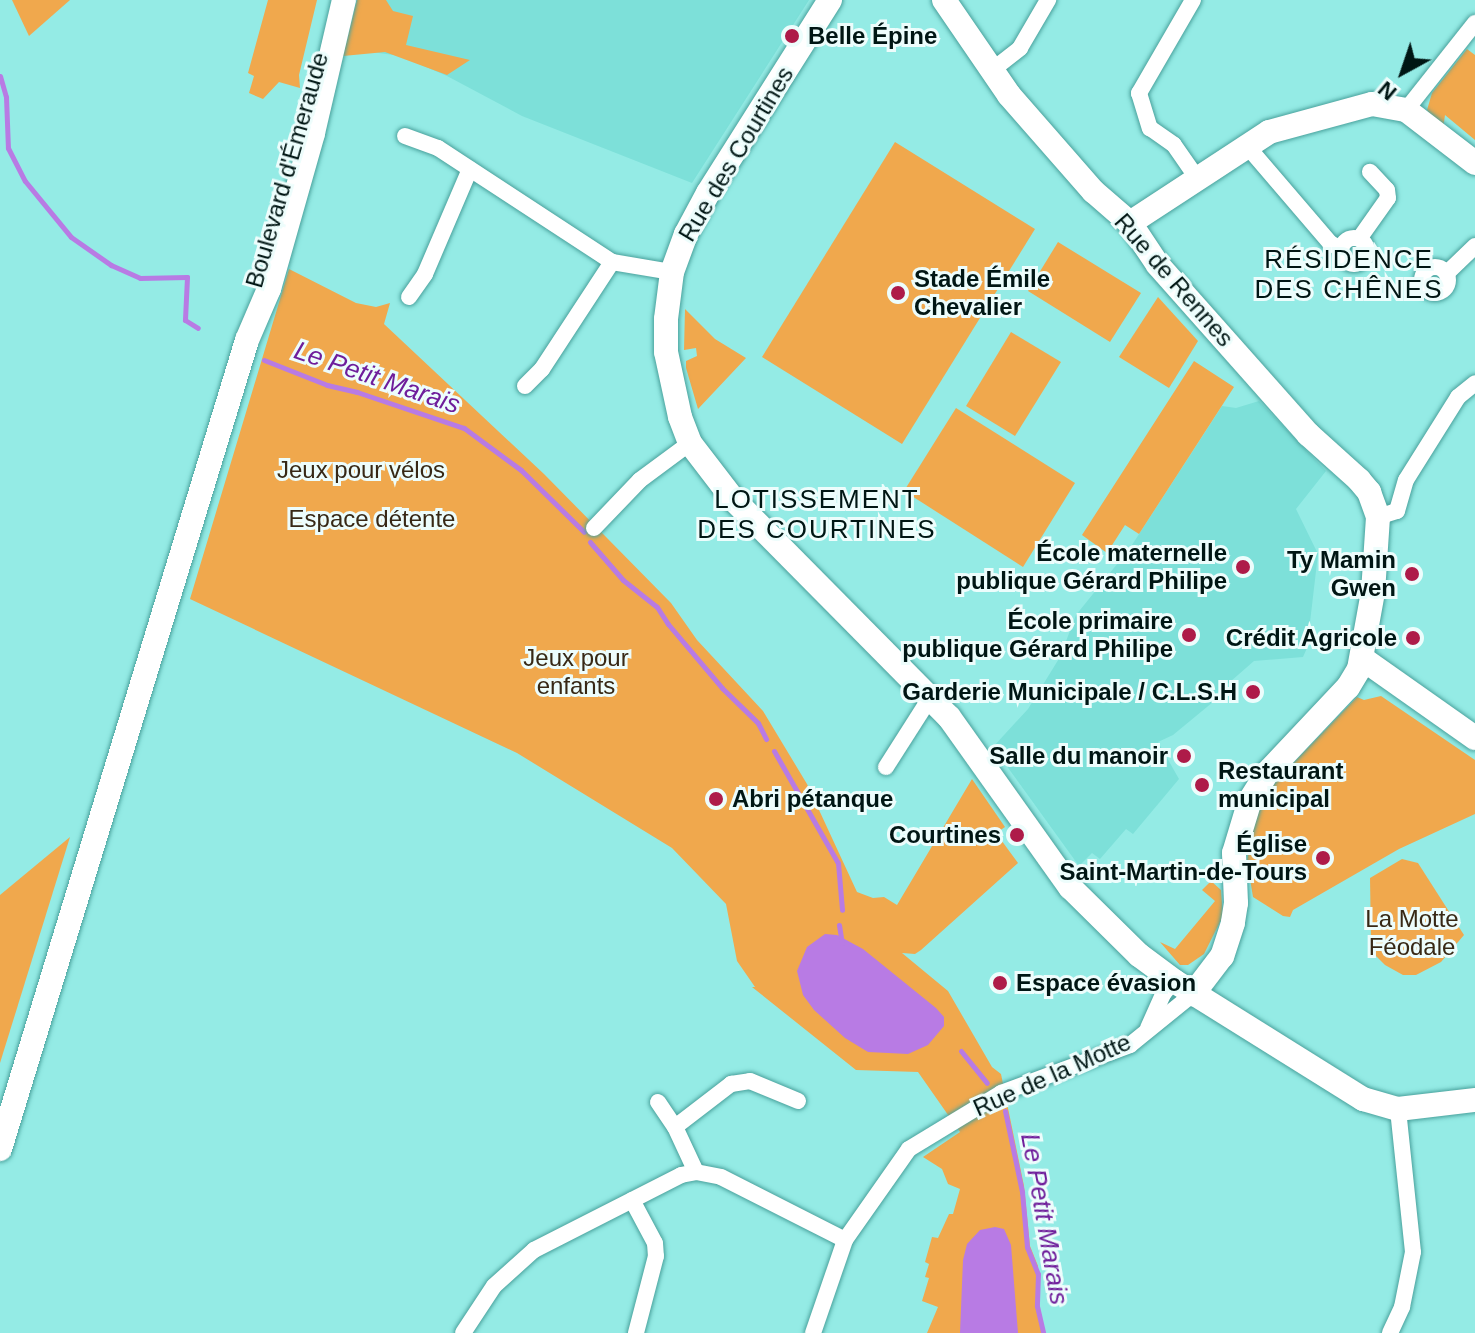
<!DOCTYPE html>
<html>
<head>
<meta charset="utf-8">
<style>
	body { margin:0 }
	#map { position:relative; width:1475px; height:1333px; overflow:hidden; background:#94ebe5; font-family:Arial,sans-serif }
	div>[style] { position:absolute }
	.built>* { inset:0; background:#7de0d9 }
	.green>* { inset:0; background:#f0a84d }
	.water>* { inset:0; background:#b87be4 }
	.stream>* { height:5px; margin:-2.5px; padding:0 2.5px; transform-origin:2.5px; border-radius:2.5px; background:#b87be4 }
	.roads { filter:drop-shadow(0 0 2px #49a19c) drop-shadow(0 0 2px #49a19c) }
	.street>* { height:16px; margin:-8px; padding:0 8px; transform-origin:8px; border-radius:8px; background:#fff }
	.street>.ring { margin:-8px; padding:0; box-sizing:content-box; background:none; border:16px solid #fff; border-radius:50% }
	.secondary>* { height:24px; margin:-12px; padding:0 12px; transform-origin:12px; border-radius:12px; background:#fff }
	.dots>* { width:22px; height:22px; translate:-50% -50%; box-sizing:border-box; border:4px solid #edfdfc; border-radius:50% }
	span { translate:-50% -50%; white-space:nowrap; text-align:center; line-height:1.15; -webkit-text-stroke:6px #edfdfc; paint-order:stroke }
	.poi-label { font-size:24px; color:#001614; font-weight:700 }
	.left { translate:0 -50%; text-align:left }
	.right { translate:-100% -50%; text-align:right }
	.street-label { font-size:24px; color:#001614 }
	.park-label { font-size:24px; color:#372815 }
	.neighbourhood-label { font-size:26px; color:#001614; letter-spacing:2px }
	.water-label { font-size:26px; color:#6f1e9b; font-style:italic }
	.north { position:absolute; left:1363px; top:32px; width:80px; height:80px; -webkit-text-stroke:6px #edfdfc; paint-order:stroke; rotate:220deg; font-size:22px; font-weight:700; line-height:32px; text-align:center; color:#001614 }
	.north::after { content:''; display:block; margin:auto; width:28px; height:36px; background:#001614; clip-path:polygon(50% 0,100% 100%,50% 72%,0 100%) }
</style>
</head>
<body>
<div id="map">
	<div class="built">
		<i style="clip-path:polygon(357px 0,809px 0,692px 183px,522px 116px,447px 76px,401px 56px,364px 51px,362px 54px)"></i>
		<i style="clip-path:polygon(1259px 401px,1326px 471px,1296px 509px,1318px 554px,1307px 648px,1303px 657px,1254px 661px,1215px 695px,1213px 702px,1173px 735px,1158px 742px,1179px 779px,1133px 834px,1126px 829px,1100px 859px,1092px 853px,1079px 866px,993px 747px,1028px 709px,1060px 657px,1076px 615px,1130px 548px,1222px 406px,1236px 408px)"></i>
	</div>
	<div class="green">
		<i style="clip-path:polygon(12px 0,70px 0,29px 36px)"></i>
		<i style="clip-path:polygon(268px 0,317px 0,299px 75px,300px 88px,279px 82px,263px 99px,249px 93px,254px 76px,248px 73px)"></i>
		<i style="clip-path:polygon(357px 0,386px 0,393px 11px,413px 16px,406px 45px,470px 60px,447px 75px,385px 52px,343px 56px)"></i>
		<i style="clip-path:polygon(1467px 49px,1475px 55px,1475px 140px,1445px 115px,1443px 129px,1427px 110px,1432px 93px)"></i>
		<i style="clip-path:polygon(895px 142px,1035px 229px,902px 444px,762px 357px)"></i>
		<i style="clip-path:polygon(1058px 242px,1141px 293px,1110px 342px,1028px 291px)"></i>
		<i style="clip-path:polygon(289px 269px,356px 303px,376px 307px,390px 303px,384px 324px,544px 474px,671px 603px,697px 640px,763px 711px,807px 784px,857px 892px,873px 898px,884px 897px,897px 905px,972px 779px,1005px 827px,996px 833px,1018px 863px,921px 950px,915px 954px,902px 953px,948px 991px,992px 1067px,1001px 1074px,1024px 1186px,1030px 1246px,1038px 1266px,1038px 1306px,1044px 1333px,927px 1333px,938px 1307px,922px 1301px,929px 1278px,925px 1277px,929px 1264px,925px 1262px,932px 1237px,938px 1238px,949px 1214px,953px 1214px,960px 1189px,948px 1184px,942px 1169px,923px 1157px,960px 1132px,918px 1072px,856px 1070px,752px 987px,755px 987px,737px 961px,726px 904px,672px 848px,517px 753px,190px 599px)"></i>
		<i style="clip-path:polygon(1158px 297px,1198px 341px,1169px 388px,1119px 357px)"></i>
		<i style="clip-path:polygon(685px 309px,715px 339px,746px 358px,698px 409px,686px 368px,686px 361px,697px 356px,696px 348px,684px 350px)"></i>
		<i style="clip-path:polygon(1011px 332px,1061px 362px,1015px 436px,966px 406px)"></i>
		<i style="clip-path:polygon(1194px 361px,1234px 387px,1139px 534px,1125px 525px,1107px 553px,1082px 535px)"></i>
		<i style="clip-path:polygon(956px 408px,1075px 483px,1023px 567px,904px 491px)"></i>
		<i style="clip-path:polygon(1381px 696px,1475px 760px,1475px 814px,1399px 849px,1293px 910px,1290px 917px,1283px 916px,1253px 897px,1247px 861px,1253px 820px,1276px 781px,1357px 697px,1364px 700px)"></i>
		<i style="clip-path:polygon(70px 837px,0 1063px,0 895px)"></i>
		<i style="clip-path:polygon(1402px 859px,1418px 863px,1464px 935px,1441px 962px,1416px 975px,1403px 975px,1385px 965px,1372px 952px,1371px 942px,1370px 878px)"></i>
		<i style="clip-path:polygon(1211px 881px,1221px 890px,1223px 916px,1204px 954px,1188px 965px,1180px 965px,1160px 942px,1175px 949px,1215px 901px,1202px 890px)"></i>
	</div>
	<div class="water">
		<i style="clip-path:polygon(825px 934px,837px 935px,863px 949px,936px 1008px,944px 1017px,944px 1026px,928px 1045px,908px 1054px,868px 1052px,845px 1038px,814px 1010px,803px 995px,797px 971px,807px 947px)"></i>
		<i style="clip-path:polygon(995px 1227px,1004px 1229px,1011px 1245px,1018px 1333px,960px 1333px,963px 1260px,967px 1244px,980px 1230px)"></i>
	</div>
	<div class="stream">
		<i style="left:0;top:76px;width:22px;rotate:74deg"></i>
		<i style="left:6px;top:97px;width:51px;rotate:87.8deg"></i>
		<i style="left:8px;top:148px;width:37px;rotate:63deg"></i>
		<i style="left:25px;top:181px;width:72px;rotate:50.6deg"></i>
		<i style="left:71px;top:237px;width:49px;rotate:35deg"></i>
		<i style="left:111px;top:265px;width:32px;rotate:24deg"></i>
		<i style="left:140px;top:278px;width:47px;rotate:-1.2deg"></i>
		<i style="left:187px;top:277px;width:43px;rotate:92.7deg"></i>
		<i style="left:185px;top:320px;width:15px;rotate:32deg"></i>
		<i style="left:264px;top:360px;width:68px;rotate:21.6deg"></i>
		<i style="left:327px;top:385px;width:31px;rotate:13deg"></i>
		<i style="left:357px;top:392px;width:113px;rotate:18.6deg"></i>
		<i style="left:464px;top:428px;width:71px;rotate:36.4deg"></i>
		<i style="left:521px;top:470px;width:88px;rotate:44.5deg"></i>
		<i style="left:590px;top:542px;width:50px;rotate:49deg"></i>
		<i style="left:623px;top:580px;width:43px;rotate:38.5deg"></i>
		<i style="left:657px;top:607px;width:20px;rotate:57deg"></i>
		<i style="left:668px;top:624px;width:84px;rotate:49.8deg"></i>
		<i style="left:722px;top:688px;width:50px;rotate:44.2deg"></i>
		<i style="left:758px;top:723px;width:18px;rotate:63deg"></i>
		<i style="left:774px;top:751px;width:129px;rotate:60.3deg"></i>
		<i style="left:838px;top:863px;width:47px;rotate:85.1deg"></i>
		<i style="left:839px;top:925px;width:18px;rotate:81deg"></i>
		<i style="left:961px;top:1051px;width:41px;rotate:50.9deg"></i>
		<i style="left:1005px;top:1111px;width:83px;rotate:78.1deg"></i>
		<i style="left:1022px;top:1192px;width:55px;rotate:84.8deg"></i>
		<i style="left:1027px;top:1247px;width:29px;rotate:68deg"></i>
		<i style="left:1038px;top:1274px;width:32px;rotate:92deg"></i>
		<i style="left:1037px;top:1306px;width:28px;rotate:77deg"></i>
	</div>
	<div class="roads">
		<div class="street">
			<i style="left:1193px;top:0;width:108px;rotate:120.1deg"></i>
			<i style="left:1139px;top:93px;width:37px;rotate:73deg"></i>
			<i style="left:1150px;top:128px;width:29px;rotate:35deg"></i>
			<i style="left:1174px;top:145px;width:40px;rotate:55.1deg"></i>
			<i style="left:991px;top:71px;width:37px;rotate:-38deg"></i>
			<i style="left:1020px;top:48px;width:56px;rotate:-59.7deg"></i>
			<i style="left:1406px;top:110px;width:111px;rotate:-51.6deg"></i>
			<i style="left:405px;top:136px;width:35px;rotate:20deg"></i>
			<i style="left:438px;top:148px;width:208px;rotate:33.2deg"></i>
			<i style="left:612px;top:262px;width:61px;rotate:9.5deg"></i>
			<i style="left:1247px;top:146px;width:128px;rotate:49.4deg"></i>
			<i style="left:1330px;top:243px;width:13px;rotate:29deg"></i>
			<i class="ring" style="left:1341px;top:238px;width:10px;height:10px"></i>
			<i style="left:1359px;top:239px;width:50px;rotate:-54.7deg"></i>
			<i style="left:1388px;top:198px;width:8px;rotate:-97deg"></i>
			<i style="left:1387px;top:190px;width:25px;rotate:-133deg"></i>
			<i class="ring" style="left:1422px;top:267px;width:10px;height:10px"></i>
			<i style="left:1447px;top:273px;width:39px;rotate:-44deg"></i>
			<i style="left:409px;top:297px;width:28px;rotate:-55deg"></i>
			<i style="left:425px;top:274px;width:114px;rotate:-66.8deg"></i>
			<i style="left:525px;top:386px;width:24px;rotate:-45deg"></i>
			<i style="left:542px;top:369px;width:128px;rotate:-56.8deg"></i>
			<i style="left:1378px;top:517px;width:20px;rotate:-18deg"></i>
			<i style="left:1397px;top:511px;width:32px;rotate:-74deg"></i>
			<i style="left:1406px;top:480px;width:98px;rotate:-57.9deg"></i>
			<i style="left:1458px;top:397px;width:22px;rotate:-39deg"></i>
			<i style="left:594px;top:528px;width:66px;rotate:-46.2deg"></i>
			<i style="left:640px;top:480px;width:62px;rotate:-36.5deg"></i>
			<i style="left:886px;top:767px;width:82px;rotate:-57.5deg"></i>
			<i style="left:1148px;top:1028px;width:37px;rotate:-66deg"></i>
			<i style="left:1163px;top:994px;width:17px;rotate:-50deg"></i>
			<i style="left:658px;top:1102px;width:30px;rotate:56deg"></i>
			<i style="left:696px;top:1172px;width:50px;rotate:-115deg"></i>
			<i style="left:675px;top:1127px;width:71px;rotate:-37.5deg"></i>
			<i style="left:731px;top:1084px;width:19px;rotate:-9deg"></i>
			<i style="left:750px;top:1081px;width:52px;rotate:22.6deg"></i>
			<i style="left:632px;top:1200px;width:49px;rotate:61.9deg"></i>
			<i style="left:655px;top:1243px;width:13px;rotate:86deg"></i>
			<i style="left:656px;top:1256px;width:80px;rotate:104.6deg"></i>
			<i style="left:463px;top:1333px;width:56px;rotate:-56.6deg"></i>
			<i style="left:494px;top:1286px;width:54px;rotate:-42deg"></i>
			<i style="left:534px;top:1250px;width:165px;rotate:-27deg"></i>
			<i style="left:681px;top:1175px;width:15px;rotate:-11deg"></i>
			<i style="left:696px;top:1172px;width:25px;rotate:11deg"></i>
			<i style="left:721px;top:1177px;width:139px;rotate:26.9deg"></i>
			<i style="left:845px;top:1240px;width:111px;rotate:-54.9deg"></i>
			<i style="left:909px;top:1149px;width:108px;rotate:-31.3deg"></i>
			<i style="left:1001px;top:1093px;width:138px;rotate:-20.4deg"></i>
			<i style="left:1130px;top:1045px;width:81px;rotate:-39deg"></i>
			<i style="left:813px;top:1333px;width:98px;rotate:-71deg"></i>
			<i style="left:1390px;top:1333px;width:29px;rotate:-65deg"></i>
			<i style="left:1402px;top:1307px;width:56px;rotate:-78.7deg"></i>
			<i style="left:1413px;top:1252px;width:144px;rotate:-96deg"></i>
		</div>
		<div class="secondary">
			<i style="left:830px;top:0;width:228px;rotate:122.3deg"></i>
			<i style="left:708px;top:193px;width:47px;rotate:118.2deg"></i>
			<i style="left:686px;top:234px;width:40px;rotate:110.2deg"></i>
			<i style="left:672px;top:272px;width:47px;rotate:97.3deg"></i>
			<i style="left:666px;top:319px;width:33px;rotate:90deg"></i>
			<i style="left:666px;top:352px;width:66px;rotate:77.8deg"></i>
			<i style="left:680px;top:417px;width:28px;rotate:69deg"></i>
			<i style="left:690px;top:443px;width:71px;rotate:52.5deg"></i>
			<i style="left:733px;top:499px;width:307px;rotate:45.3deg"></i>
			<i style="left:949px;top:717px;width:209px;rotate:54.6deg"></i>
			<i style="left:1070px;top:887px;width:97px;rotate:44.6deg"></i>
			<i style="left:1139px;top:955px;width:44px;rotate:36.6deg"></i>
			<i style="left:1174px;top:981px;width:223px;rotate:32deg"></i>
			<i style="left:1363px;top:1099px;width:36px;rotate:16deg"></i>
			<i style="left:1398px;top:1109px;width:78px;rotate:-6.7deg"></i>
			<i style="left:944px;top:0;width:115px;rotate:55.6deg"></i>
			<i style="left:1009px;top:95px;width:128px;rotate:48.8deg"></i>
			<i style="left:1093px;top:191px;width:49px;rotate:40.9deg"></i>
			<i style="left:1130px;top:223px;width:50px;rotate:56.3deg"></i>
			<i style="left:1158px;top:265px;width:226px;rotate:48.4deg"></i>
			<i style="left:1308px;top:434px;width:69px;rotate:42deg"></i>
			<i style="left:1359px;top:480px;width:16px;rotate:50deg"></i>
			<i style="left:1369px;top:492px;width:27px;rotate:70deg"></i>
			<i style="left:1378px;top:517px;width:75px;rotate:93.8deg"></i>
			<i style="left:1373px;top:592px;width:78px;rotate:100.3deg"></i>
			<i style="left:1359px;top:669px;width:21px;rotate:121deg"></i>
			<i style="left:1348px;top:687px;width:118px;rotate:133.3deg"></i>
			<i style="left:1267px;top:773px;width:32px;rotate:122deg"></i>
			<i style="left:1250px;top:800px;width:55px;rotate:106.8deg"></i>
			<i style="left:1234px;top:853px;width:50px;rotate:87.7deg"></i>
			<i style="left:1236px;top:903px;width:20px;rotate:99deg"></i>
			<i style="left:1233px;top:923px;width:35px;rotate:108deg"></i>
			<i style="left:1222px;top:956px;width:48px;rotate:127.3deg"></i>
			<i style="left:1130px;top:223px;width:166px;rotate:-33.2deg"></i>
			<i style="left:1269px;top:132px;width:107px;rotate:-15.2deg"></i>
			<i style="left:1372px;top:104px;width:35px;rotate:10deg"></i>
			<i style="left:1406px;top:110px;width:87px;rotate:37.5deg"></i>
			<i style="left:1363px;top:659px;width:137px;rotate:35.2deg"></i>
			<i style="left:0;top:1149px;width:846px;rotate:-73.02deg"></i>
			<i style="left:247px;top:340px;width:56px;rotate:-66.7deg"></i>
			<i style="left:269px;top:289px;width:162px;rotate:-74.2deg"></i>
			<i style="left:313px;top:133px;width:137px;rotate:-76.9deg"></i>
		</div>
	</div>
	<div class="dots">
		<i style="left:792px;top:36px;background:#ae1b49"></i>
		<i style="left:898px;top:293px;background:#ae1b49"></i>
		<i style="left:1243px;top:567px;background:#ae1b49"></i>
		<i style="left:1412px;top:574px;background:#ae1b49"></i>
		<i style="left:1189px;top:635px;background:#ae1b49"></i>
		<i style="left:1413px;top:638px;background:#ae1b49"></i>
		<i style="left:1253px;top:692px;background:#ae1b49"></i>
		<i style="left:1184px;top:756px;background:#ae1b49"></i>
		<i style="left:1202px;top:785px;background:#ae1b49"></i>
		<i style="left:716px;top:799px;background:#ae1b49"></i>
		<i style="left:1017px;top:835px;background:#ae1b49"></i>
		<i style="left:1323px;top:858px;background:#ae1b49"></i>
		<i style="left:1000px;top:983px;background:#ae1b49"></i>
	</div>
	<div class="poi-label">
		<span class="left" style="left:808px;top:36px">Belle Épine</span>
		<span class="left" style="left:914px;top:293px">Stade Émile<br>Chevalier</span>
		<span class="right" style="left:1227px;top:567px">École maternelle<br>publique Gérard Philipe</span>
		<span class="right" style="left:1396px;top:574px">Ty Mamin<br>Gwen</span>
		<span class="right" style="left:1173px;top:635px">École primaire<br>publique Gérard Philipe</span>
		<span class="right" style="left:1397px;top:638px">Crédit Agricole</span>
		<span class="right" style="left:1237px;top:692px">Garderie Municipale / C.L.S.H</span>
		<span class="right" style="left:1168px;top:756px">Salle du manoir</span>
		<span class="left" style="left:1218px;top:785px">Restaurant<br>municipal</span>
		<span class="left" style="left:732px;top:799px">Abri pétanque</span>
		<span class="right" style="left:1001px;top:835px">Courtines</span>
		<span class="right" style="left:1307px;top:858px">Église<br>Saint-Martin-de-Tours</span>
		<span class="left" style="left:1016px;top:983px">Espace évasion</span>
	</div>
	<div class="street-label">
		<span style="left:736px;top:154px;rotate:-59deg">Rue des Courtines</span>
		<span style="left:287px;top:170px;rotate:-74deg">Boulevard d'Émeraude</span>
		<span style="left:1174px;top:280px;rotate:49deg">Rue de Rennes</span>
		<span style="left:1052px;top:1075px;rotate:-24deg">Rue de la Motte</span>
	</div>
	<div class="park-label">
		<span style="left:361px;top:470px">Jeux pour vélos</span>
		<span style="left:372px;top:519px">Espace détente</span>
		<span style="left:576px;top:672px">Jeux pour<br>enfants</span>
		<span style="left:1412px;top:933px">La Motte<br>Féodale</span>
	</div>
	<div class="neighbourhood-label">
		<span style="left:1349px;top:275px">RÉSIDENCE<br>DES CHÊNES</span>
		<span style="left:817px;top:515px">LOTISSEMENT<br>DES COURTINES</span>
	</div>
	<div class="water-label">
		<span style="left:377px;top:378px;rotate:19deg">Le Petit Marais</span>
		<span style="left:1044px;top:1219px;rotate:80deg">Le Petit Marais</span>
	</div>
	<div class="north">N</div>
</div>
</body>
</html>
